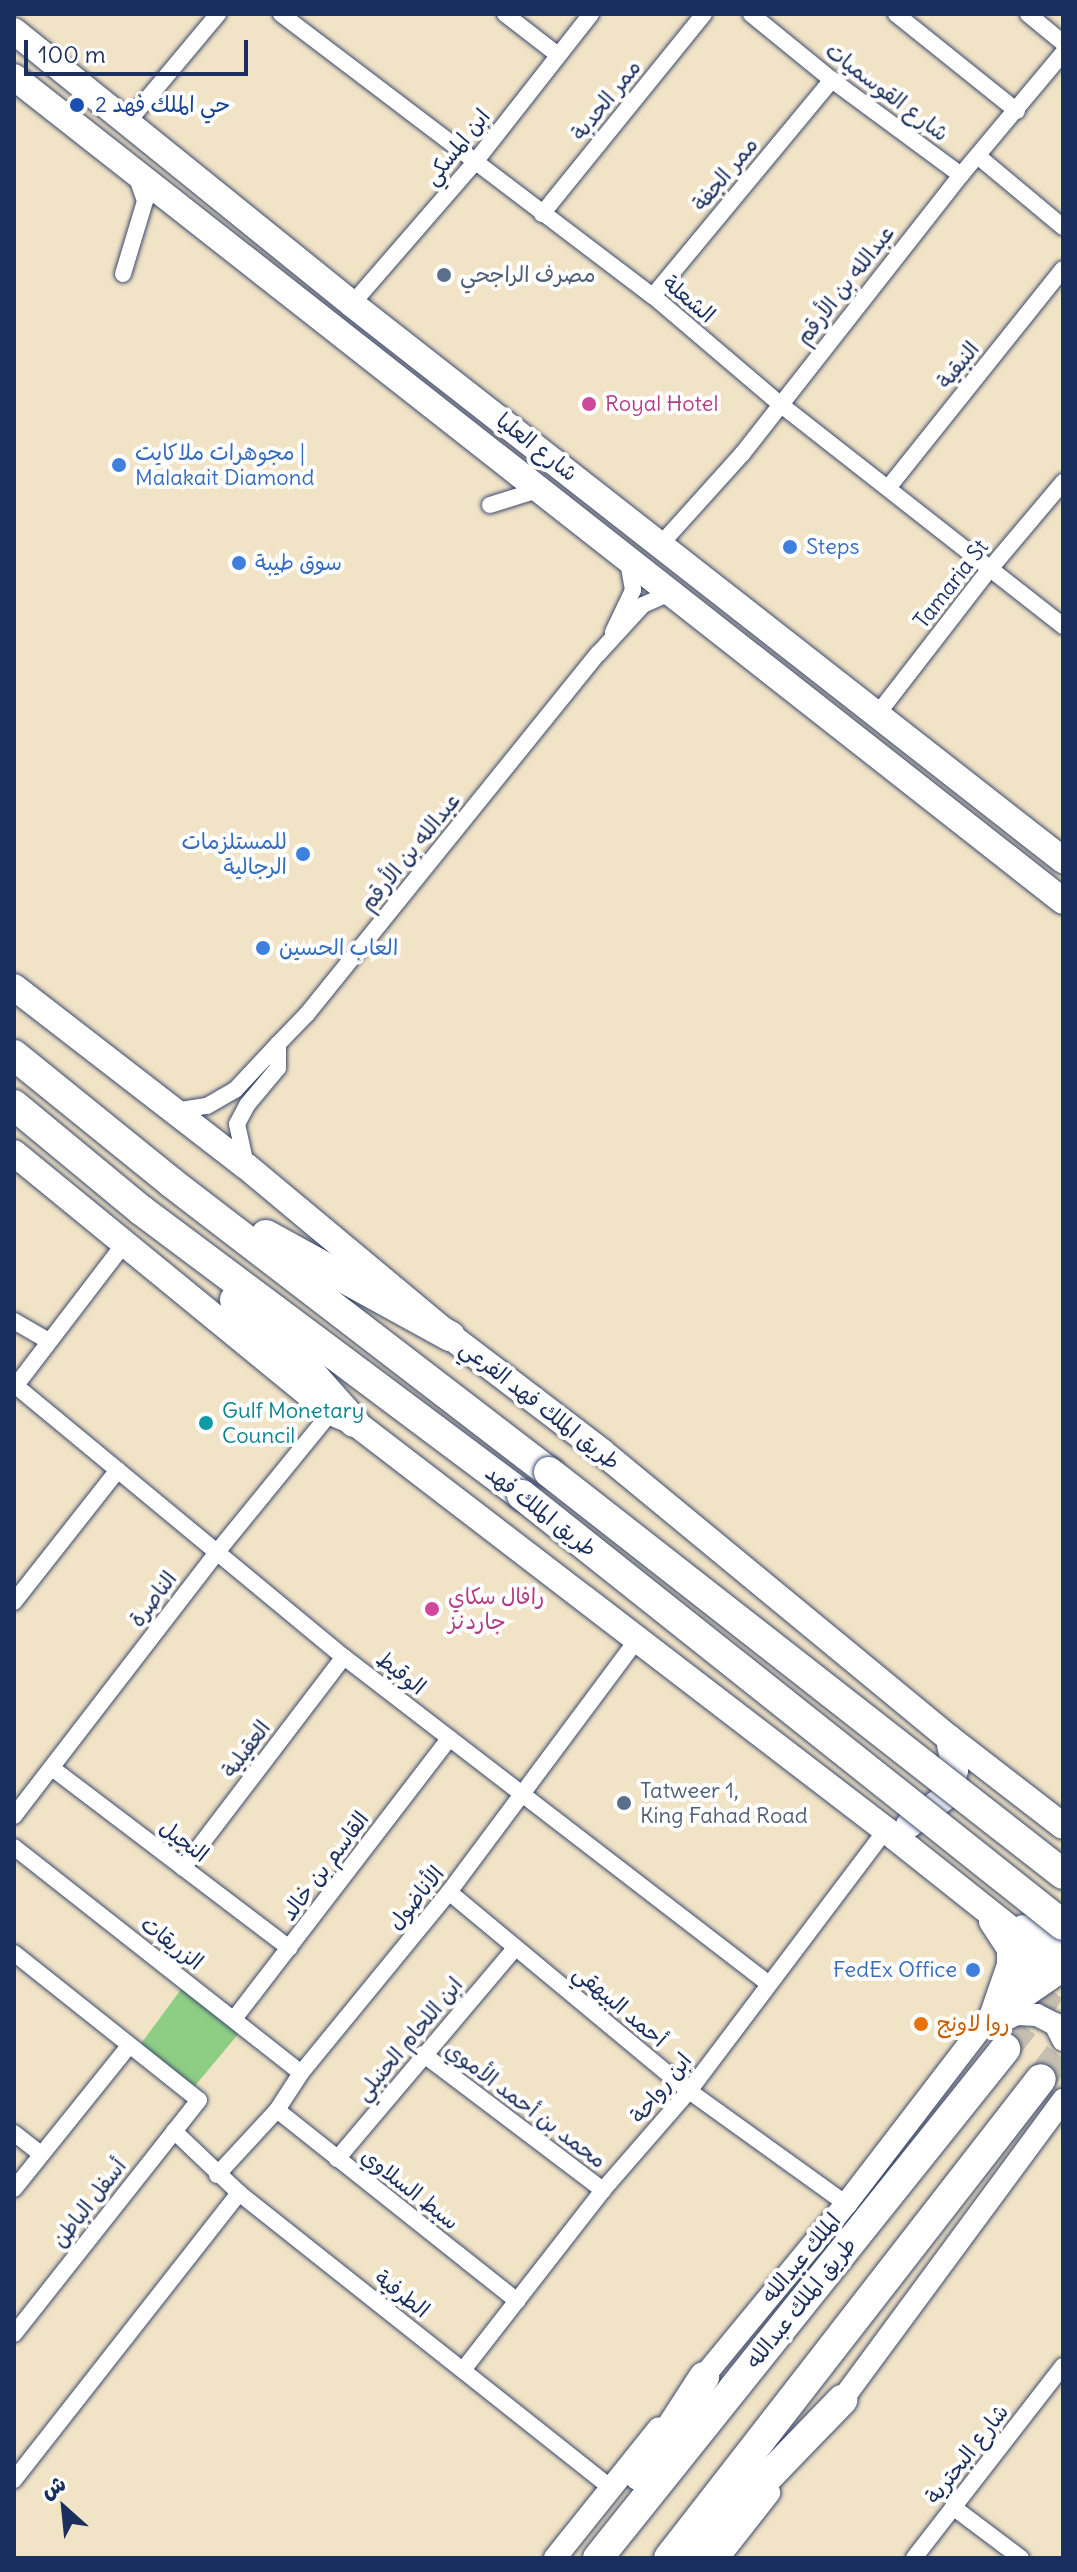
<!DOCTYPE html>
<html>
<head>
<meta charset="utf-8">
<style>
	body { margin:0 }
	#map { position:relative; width:1077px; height:2572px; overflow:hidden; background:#f1e3c6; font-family:Delius,"Playpen Sans Arabic",sans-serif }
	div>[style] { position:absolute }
	.green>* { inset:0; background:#8ece84 }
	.highway-tunnel>* { height:30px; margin-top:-15px; transform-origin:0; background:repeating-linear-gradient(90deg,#c6bfb1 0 30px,transparent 0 45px) }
	.roads { filter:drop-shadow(0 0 2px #3b4a6e) drop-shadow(0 0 2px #3b4a6e) }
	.street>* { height:16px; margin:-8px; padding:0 8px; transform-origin:8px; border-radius:8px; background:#fff }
	.secondary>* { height:22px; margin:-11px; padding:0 11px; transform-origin:11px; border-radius:11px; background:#fff }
	.primary>* { height:26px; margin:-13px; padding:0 13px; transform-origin:13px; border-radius:13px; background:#fff }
	.highway>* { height:30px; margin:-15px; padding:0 15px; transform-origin:15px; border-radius:15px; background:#fff }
	.bridges { filter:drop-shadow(0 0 2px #3b4a6e) drop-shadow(0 0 2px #3b4a6e) }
	.highway-bridge>* { height:30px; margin:-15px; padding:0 15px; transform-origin:15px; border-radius:15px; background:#fff }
	.dots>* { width:22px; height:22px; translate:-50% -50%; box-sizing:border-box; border:4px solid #fff; border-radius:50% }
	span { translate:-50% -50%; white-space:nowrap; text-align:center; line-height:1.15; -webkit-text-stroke:8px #fff; paint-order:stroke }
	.street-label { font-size:22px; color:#1b2f5e }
	.transit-label { font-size:22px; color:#164399 }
	.left { translate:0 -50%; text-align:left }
	.service-label { font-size:22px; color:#4e5e75 }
	.hotel-label { font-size:22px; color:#b23c85 }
	.shop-label { font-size:22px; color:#366cbe }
	.right { translate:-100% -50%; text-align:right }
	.culture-label { font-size:22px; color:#0d838f }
	.food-label { font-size:22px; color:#c56008 }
	.frame { position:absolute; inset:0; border:16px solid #1b2f5e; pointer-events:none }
	.north { position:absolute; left:24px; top:2468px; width:80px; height:80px; -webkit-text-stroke:6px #fff; paint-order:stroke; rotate:333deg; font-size:22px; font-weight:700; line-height:32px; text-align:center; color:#1b2f5e }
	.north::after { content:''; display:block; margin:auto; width:28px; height:36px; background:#1b2f5e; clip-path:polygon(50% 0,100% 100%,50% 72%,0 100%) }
	.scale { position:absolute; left:24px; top:40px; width:224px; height:36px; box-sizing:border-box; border:4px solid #1b2f5e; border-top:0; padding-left:10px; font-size:24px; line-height:28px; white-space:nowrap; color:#1b2f5e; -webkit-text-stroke:6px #fff; paint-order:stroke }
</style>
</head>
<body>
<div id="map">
	<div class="green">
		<i style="clip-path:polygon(182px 1988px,240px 2032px,194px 2087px,140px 2045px)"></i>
	</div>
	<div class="highway-tunnel">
		<i style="left:1005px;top:2049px;width:94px;rotate:-51.9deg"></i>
		<i style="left:1041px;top:2079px;width:36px;rotate:-53deg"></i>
	</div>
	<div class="roads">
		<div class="street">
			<i style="left:281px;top:14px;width:467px;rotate:37.2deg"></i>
			<i style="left:653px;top:296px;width:167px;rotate:40.4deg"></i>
			<i style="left:780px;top:404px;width:360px;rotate:38.1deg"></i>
			<i style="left:505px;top:14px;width:67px;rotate:37.7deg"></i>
			<i style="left:751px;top:14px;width:104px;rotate:39.2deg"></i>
			<i style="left:832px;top:80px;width:160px;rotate:36.4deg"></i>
			<i style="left:896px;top:14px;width:155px;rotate:38.7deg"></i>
			<i style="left:1028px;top:14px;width:45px;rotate:39.6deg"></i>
			<i style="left:127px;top:123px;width:142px;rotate:-50.1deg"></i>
			<i style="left:979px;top:157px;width:109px;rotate:39.8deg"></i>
			<i style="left:542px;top:214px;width:257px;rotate:-51deg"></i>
			<i style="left:123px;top:274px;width:76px;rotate:-73.2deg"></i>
			<i style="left:145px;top:201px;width:28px;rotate:-109deg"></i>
			<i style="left:653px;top:296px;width:281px;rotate:-50.4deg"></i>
			<i style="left:352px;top:304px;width:188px;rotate:-49.1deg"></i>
			<i style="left:475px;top:162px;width:188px;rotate:-51.9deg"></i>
			<i style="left:888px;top:488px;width:280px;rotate:-51.4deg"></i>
			<i style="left:490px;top:505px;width:50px;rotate:-17.4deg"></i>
			<i style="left:661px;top:544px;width:122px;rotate:-48deg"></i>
			<i style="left:743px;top:453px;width:353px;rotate:-51.9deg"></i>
			<i style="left:961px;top:175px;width:159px;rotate:-50.1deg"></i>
			<i style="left:613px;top:632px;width:47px;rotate:-64.5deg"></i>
			<i style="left:633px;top:590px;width:29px;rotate:-100deg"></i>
			<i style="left:876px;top:716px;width:185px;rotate:-52.3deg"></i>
			<i style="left:989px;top:570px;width:115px;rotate:-49.9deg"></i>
			<i style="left:174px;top:1111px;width:33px;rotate:-9deg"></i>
			<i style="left:207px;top:1106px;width:32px;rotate:-30deg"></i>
			<i style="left:235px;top:1090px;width:63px;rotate:-46.9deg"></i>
			<i style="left:246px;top:1165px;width:42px;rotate:-102.4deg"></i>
			<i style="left:237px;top:1124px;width:21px;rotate:-62deg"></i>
			<i style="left:247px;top:1105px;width:48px;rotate:-50deg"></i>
			<i style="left:278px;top:1068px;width:24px;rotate:-90deg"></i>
			<i style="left:278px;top:1044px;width:42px;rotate:-46deg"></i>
			<i style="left:307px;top:1014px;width:463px;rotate:-51.1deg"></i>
			<i style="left:598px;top:654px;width:67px;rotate:-47.4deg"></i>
			<i style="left:643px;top:605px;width:30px;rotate:-24deg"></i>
			<i style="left:14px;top:1321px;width:39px;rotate:30deg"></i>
			<i style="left:16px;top:1386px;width:425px;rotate:39.6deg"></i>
			<i style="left:344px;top:1657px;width:536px;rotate:37.58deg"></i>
			<i style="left:14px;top:1388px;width:181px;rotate:-52.6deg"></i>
			<i style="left:14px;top:1602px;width:168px;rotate:-51.8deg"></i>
			<i style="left:52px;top:1768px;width:298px;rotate:37.2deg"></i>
			<i style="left:14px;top:1816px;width:333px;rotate:-52.4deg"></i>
			<i style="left:217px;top:1552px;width:181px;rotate:-50.8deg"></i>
			<i style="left:14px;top:1847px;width:365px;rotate:38.2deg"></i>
			<i style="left:183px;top:1868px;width:265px;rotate:-52.7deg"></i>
			<i style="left:449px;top:1892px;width:312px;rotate:39.7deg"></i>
			<i style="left:689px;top:2091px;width:193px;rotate:35.7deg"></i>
			<i style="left:14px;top:1953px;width:236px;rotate:38.5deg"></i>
			<i style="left:199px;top:2100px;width:298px;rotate:128.3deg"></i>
			<i style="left:234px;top:2019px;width:354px;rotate:-52.5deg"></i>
			<i style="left:423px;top:2054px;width:226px;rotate:37.1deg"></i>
			<i style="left:277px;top:2110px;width:307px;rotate:38.5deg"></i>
			<i style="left:174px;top:2131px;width:90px;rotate:43.6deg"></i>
			<i style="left:239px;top:2193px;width:472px;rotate:38.4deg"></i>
			<i style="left:14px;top:2133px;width:34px;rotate:38deg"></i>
			<i style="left:337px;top:2159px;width:276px;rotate:-49.8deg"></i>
			<i style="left:217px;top:2175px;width:88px;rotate:-47.3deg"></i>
			<i style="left:277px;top:2110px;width:44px;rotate:-57deg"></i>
			<i style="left:301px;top:2073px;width:234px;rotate:-50.7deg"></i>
			<i style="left:449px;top:1892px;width:314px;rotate:-53.3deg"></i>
			<i style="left:14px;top:2189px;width:184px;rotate:-51.2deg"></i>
			<i style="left:463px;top:2370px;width:228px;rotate:-52.1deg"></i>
			<i style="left:603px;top:2190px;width:131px;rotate:-49deg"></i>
			<i style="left:689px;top:2091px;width:327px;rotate:-53deg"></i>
			<i style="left:14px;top:2480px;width:365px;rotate:-51.9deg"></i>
			<i style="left:953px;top:2507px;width:85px;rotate:36.9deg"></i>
			<i style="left:914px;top:2558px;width:243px;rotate:-52.2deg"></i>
		</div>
		<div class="secondary">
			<i style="left:994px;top:2025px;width:25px;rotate:-26deg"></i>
			<i style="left:1017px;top:2014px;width:20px;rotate:3deg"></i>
			<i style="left:1037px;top:2015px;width:20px;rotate:27deg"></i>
			<i style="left:1055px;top:2024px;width:18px;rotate:63deg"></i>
			<i style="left:695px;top:2387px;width:237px;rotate:-50.5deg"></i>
			<i style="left:846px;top:2204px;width:332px;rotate:-52.5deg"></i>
			<i style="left:833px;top:2412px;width:388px;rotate:-53.6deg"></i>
			<i style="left:555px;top:2558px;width:166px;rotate:-51.3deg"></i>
			<i style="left:718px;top:2558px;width:83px;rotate:-51.9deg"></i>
		</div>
		<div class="primary">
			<i style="left:14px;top:31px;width:434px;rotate:38.9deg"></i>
			<i style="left:352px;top:304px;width:903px;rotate:38.03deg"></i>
			<i style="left:14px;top:77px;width:1334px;rotate:38.15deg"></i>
			<i style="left:14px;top:987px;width:293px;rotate:37.7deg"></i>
			<i style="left:246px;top:1166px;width:266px;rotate:39.8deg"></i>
			<i style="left:450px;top:1336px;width:191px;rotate:37.3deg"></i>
			<i style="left:602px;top:1452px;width:450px;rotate:39.5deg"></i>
			<i style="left:949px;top:1738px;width:144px;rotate:37.7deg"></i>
			<i style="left:14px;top:1153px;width:409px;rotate:39.3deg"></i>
			<i style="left:331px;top:1412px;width:25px;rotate:23deg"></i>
			<i style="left:354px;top:1422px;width:670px;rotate:37.49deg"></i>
			<i style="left:886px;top:1830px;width:226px;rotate:38.5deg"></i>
			<i style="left:909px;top:1825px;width:44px;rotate:-37.6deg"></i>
			<i style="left:944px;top:1798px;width:17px;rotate:-62deg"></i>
			<i style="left:952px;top:1783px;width:13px;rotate:-77deg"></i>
			<i style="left:955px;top:1770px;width:33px;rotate:-101deg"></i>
			<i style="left:1023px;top:1928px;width:22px;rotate:30deg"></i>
			<i style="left:1042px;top:1939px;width:21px;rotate:5deg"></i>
			<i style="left:992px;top:2017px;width:55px;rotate:-70.9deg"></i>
			<i style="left:1010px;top:1965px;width:16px;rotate:-90deg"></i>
			<i style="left:1010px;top:1949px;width:33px;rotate:-123deg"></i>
			<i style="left:992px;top:2017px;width:86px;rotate:-34.6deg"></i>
		</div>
		<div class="highway">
			<i style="left:14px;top:1055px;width:203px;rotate:39deg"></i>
			<i style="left:172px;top:1183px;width:475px;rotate:37.5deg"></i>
			<i style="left:14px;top:1105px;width:165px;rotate:39.6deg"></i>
			<i style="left:141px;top:1210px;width:476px;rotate:36.8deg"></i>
			<i style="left:266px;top:1235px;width:210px;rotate:28.8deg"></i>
			<i style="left:235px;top:1300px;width:100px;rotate:43.8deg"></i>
			<i style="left:307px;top:1369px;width:71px;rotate:48.4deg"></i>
			<i style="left:640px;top:2476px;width:118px;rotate:-57.1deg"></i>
			<i style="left:598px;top:2558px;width:652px;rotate:-51.35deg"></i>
			<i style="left:669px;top:2558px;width:606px;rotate:-52.17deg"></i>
			<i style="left:696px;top:2558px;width:60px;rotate:-50.4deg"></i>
			<i style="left:734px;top:2512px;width:156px;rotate:-46deg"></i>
		</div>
	</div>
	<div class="bridges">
		<div class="highway-bridge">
			<i style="left:549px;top:1472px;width:653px;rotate:38.03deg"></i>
			<i style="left:522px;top:1495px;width:691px;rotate:38.48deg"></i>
		</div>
	</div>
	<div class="dots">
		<i style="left:77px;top:105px;background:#1a4fb4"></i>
		<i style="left:444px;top:275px;background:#5c6f8a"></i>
		<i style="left:589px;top:404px;background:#d1479c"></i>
		<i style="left:119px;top:465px;background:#3f7fe0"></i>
		<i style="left:790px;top:547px;background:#3f7fe0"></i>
		<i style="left:239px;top:563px;background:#3f7fe0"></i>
		<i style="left:303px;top:854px;background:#3f7fe0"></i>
		<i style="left:263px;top:948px;background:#3f7fe0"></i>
		<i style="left:206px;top:1423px;background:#0f9aa8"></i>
		<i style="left:432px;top:1609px;background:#d1479c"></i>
		<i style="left:624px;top:1803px;background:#5c6f8a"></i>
		<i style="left:973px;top:1970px;background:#3f7fe0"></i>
		<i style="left:921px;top:2024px;background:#e8710a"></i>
	</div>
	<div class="street-label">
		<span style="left:887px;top:92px;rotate:37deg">شارع القوسميات</span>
		<span style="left:606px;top:100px;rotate:-51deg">ممر الحدبة</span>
		<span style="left:457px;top:147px;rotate:-51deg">ابن المسكي</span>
		<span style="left:725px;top:174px;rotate:-50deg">ممر الجفة</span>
		<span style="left:845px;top:285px;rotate:-52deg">عبدالله بن الأرقم</span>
		<span style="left:689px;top:299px;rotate:40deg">الشعلة</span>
		<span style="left:958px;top:365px;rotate:-51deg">النبقية</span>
		<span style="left:537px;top:447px;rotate:38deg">شارع العليا</span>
		<span style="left:951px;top:584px;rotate:-52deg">Tamaria St</span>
		<span style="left:410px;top:852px;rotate:-51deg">عبدالله بن الأرقم</span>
		<span style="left:540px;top:1405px;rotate:38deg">طريق الملك فهد الفرعي</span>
		<span style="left:541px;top:1511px;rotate:38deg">طريق الملك فهد</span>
		<span style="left:153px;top:1599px;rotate:-53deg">الناصرة</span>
		<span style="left:401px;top:1673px;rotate:38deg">الوقيط</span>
		<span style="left:246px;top:1749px;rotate:-53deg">العقيلية</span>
		<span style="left:184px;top:1841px;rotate:37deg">النجيل</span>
		<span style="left:325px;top:1866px;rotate:-53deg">القاسم بن خالد</span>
		<span style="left:416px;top:1898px;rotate:-51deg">الأناضول</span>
		<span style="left:172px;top:1943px;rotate:38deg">الزريقات</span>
		<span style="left:620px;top:2006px;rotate:40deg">أحمد البيهقي</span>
		<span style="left:409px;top:2039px;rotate:-50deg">ابن اللحام الحنبلي</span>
		<span style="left:661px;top:2088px;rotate:-51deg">ابن رواحة</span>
		<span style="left:526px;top:2105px;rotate:37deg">محمد بن أحمد الأموي</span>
		<span style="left:410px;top:2189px;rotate:38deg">سبط السلاوي</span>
		<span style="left:89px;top:2203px;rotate:-52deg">أسفل الباطن</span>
		<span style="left:801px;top:2258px;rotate:-50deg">الملك عبدالله</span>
		<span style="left:402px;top:2294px;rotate:38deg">الطرفية</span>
		<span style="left:801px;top:2303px;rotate:-51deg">طريق الملك عبدالله</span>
		<span style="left:967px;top:2454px;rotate:-52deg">شارع البحترية</span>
	</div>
	<div class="transit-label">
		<span class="left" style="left:95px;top:105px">حي الملك فهد 2</span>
	</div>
	<div class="service-label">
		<span class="left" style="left:460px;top:275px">مصرف الراجحي</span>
		<span class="left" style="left:640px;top:1803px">Tatweer 1,<br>King Fahad Road</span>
	</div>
	<div class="hotel-label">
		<span class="left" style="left:605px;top:404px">Royal Hotel</span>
		<span class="left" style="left:448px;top:1609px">رافال سكاي<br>جاردنز</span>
	</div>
	<div class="shop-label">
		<span class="left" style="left:135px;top:465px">مجوهرات ملاكايت |<br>Malakait Diamond</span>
		<span class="left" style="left:806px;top:547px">Steps</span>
		<span class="left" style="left:255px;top:563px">سوق طيبة</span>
		<span class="right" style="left:287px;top:854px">للمستلزمات<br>الرجالية</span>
		<span class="left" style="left:279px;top:948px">العاب الحسين</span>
		<span class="right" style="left:957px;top:1970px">FedEx Office</span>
	</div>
	<div class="culture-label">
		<span class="left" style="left:222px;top:1423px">Gulf Monetary<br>Council</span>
	</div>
	<div class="food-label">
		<span class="left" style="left:937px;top:2024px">روا لاونج</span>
	</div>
	<div class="frame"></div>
	<div class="north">ش</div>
	<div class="scale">100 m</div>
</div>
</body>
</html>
